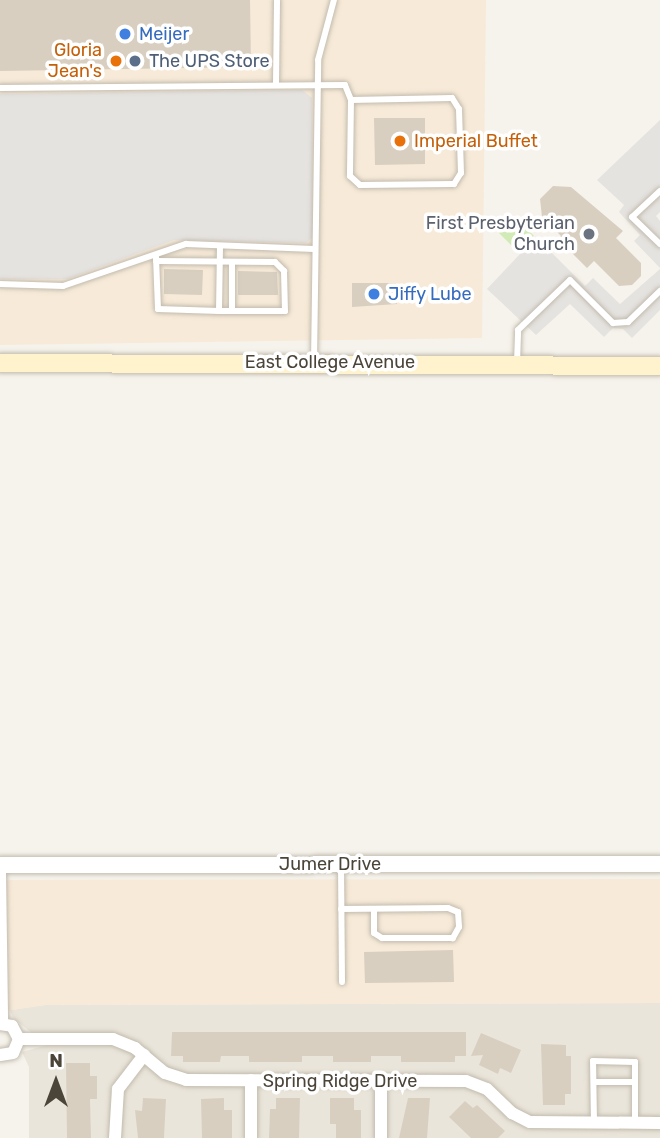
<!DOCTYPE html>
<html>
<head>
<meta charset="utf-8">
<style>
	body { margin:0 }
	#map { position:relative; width:660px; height:1138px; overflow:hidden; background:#f6f3ec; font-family:Rubik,sans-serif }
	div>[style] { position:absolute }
	.residential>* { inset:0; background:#eae5da }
	.commercial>* { inset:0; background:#f7ead8 }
	.green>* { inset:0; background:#d2eab5 }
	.parking>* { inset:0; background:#e5e3e0 }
	.building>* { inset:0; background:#d8cfc1 }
	.roads { filter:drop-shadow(0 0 2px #c2bbae) drop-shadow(0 0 2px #c2bbae) }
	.service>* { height:6px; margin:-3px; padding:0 3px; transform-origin:3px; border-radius:3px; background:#fff }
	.minor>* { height:12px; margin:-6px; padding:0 6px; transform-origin:6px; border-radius:6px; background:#fff }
	.tertiary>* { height:16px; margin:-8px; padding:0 8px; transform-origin:8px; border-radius:8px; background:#fff }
	.secondary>* { height:18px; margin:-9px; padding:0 9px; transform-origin:9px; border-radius:9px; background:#fff3cd }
	.dots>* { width:19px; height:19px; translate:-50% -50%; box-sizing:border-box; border:4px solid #fff; border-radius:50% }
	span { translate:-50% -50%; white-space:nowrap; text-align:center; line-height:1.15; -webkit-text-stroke:7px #fff; paint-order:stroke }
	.shop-label { font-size:18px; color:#366cbe }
	.left { translate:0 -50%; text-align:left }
	.food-label { font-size:18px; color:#c56008 }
	.right { translate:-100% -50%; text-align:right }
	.service-label { font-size:18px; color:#4e5e75 }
	.worship-label { font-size:18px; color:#5b616d }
	.street-label { font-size:18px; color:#4b4439 }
	.north { position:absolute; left:21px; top:1047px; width:70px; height:70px; -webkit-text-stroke:5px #fff; paint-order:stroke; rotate:0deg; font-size:19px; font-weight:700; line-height:28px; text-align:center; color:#4b4439 }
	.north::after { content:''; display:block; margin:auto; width:24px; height:32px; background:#4b4439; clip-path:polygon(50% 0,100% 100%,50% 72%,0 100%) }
</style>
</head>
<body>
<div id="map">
	<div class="residential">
		<i style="clip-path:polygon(660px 1003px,660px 1138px,29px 1138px,29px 1067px,22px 1052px,47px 1045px,13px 1018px,10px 1010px,45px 1005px)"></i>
	</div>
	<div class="commercial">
		<i style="clip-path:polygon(0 0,486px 0,482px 338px,0 345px)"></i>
		<i style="clip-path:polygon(660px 879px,660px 1003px,45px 1005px,0 1012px,0 880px)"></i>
	</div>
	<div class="green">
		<i style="clip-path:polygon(516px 217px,534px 236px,517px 251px,499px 233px)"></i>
	</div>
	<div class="parking">
		<i style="clip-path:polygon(302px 90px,312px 98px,313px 237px,306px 243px,174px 240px,67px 279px,0 279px,0 94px)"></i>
		<i style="clip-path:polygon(660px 120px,660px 212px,656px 216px,660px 221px,660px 268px,634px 241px,640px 235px,619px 212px,624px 205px,597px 180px)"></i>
		<i style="clip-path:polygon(536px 237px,585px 286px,593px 278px,620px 304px,660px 269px,660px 310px,632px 338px,623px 329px,613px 328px,604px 337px,570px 304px,536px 335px,487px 289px)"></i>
	</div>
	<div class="building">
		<i style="clip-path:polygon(0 0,250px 0,251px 67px,0 71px)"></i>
		<i style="clip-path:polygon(374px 118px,425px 118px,425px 164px,375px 165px)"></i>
		<i style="clip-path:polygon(553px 186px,571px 187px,623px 231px,616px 238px,641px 263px,641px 276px,632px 285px,619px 286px,594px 261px,587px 268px,558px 239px,561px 236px,542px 217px,540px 199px)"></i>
		<i style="clip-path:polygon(164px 269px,203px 270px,202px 295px,164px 294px)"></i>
		<i style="clip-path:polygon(238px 271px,277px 272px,278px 295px,238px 295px)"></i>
		<i style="clip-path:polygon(352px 283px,396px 283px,397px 304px,352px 307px)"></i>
		<i style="clip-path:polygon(453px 950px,454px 982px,365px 983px,364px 952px)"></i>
		<i style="clip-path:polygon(172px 1032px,466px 1032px,466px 1056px,455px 1056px,455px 1062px,401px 1062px,401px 1056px,371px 1056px,371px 1062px,333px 1062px,333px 1056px,302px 1056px,302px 1062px,249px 1062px,249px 1056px,221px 1056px,220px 1062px,183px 1062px,183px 1056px,171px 1056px)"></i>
		<i style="clip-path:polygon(481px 1033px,521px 1050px,511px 1073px,500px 1068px,498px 1074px,479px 1065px,483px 1055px,471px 1056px)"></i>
		<i style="clip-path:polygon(541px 1044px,566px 1045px,566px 1056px,571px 1056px,571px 1094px,565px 1094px,565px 1105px,543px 1105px)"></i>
		<i style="clip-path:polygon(66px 1063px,90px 1063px,90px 1076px,97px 1076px,97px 1099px,90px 1099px,91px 1138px,67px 1138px)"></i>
		<i style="clip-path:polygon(143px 1098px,166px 1099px,164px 1138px,138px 1138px,135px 1110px,142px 1111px)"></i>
		<i style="clip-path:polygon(224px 1098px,224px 1110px,232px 1110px,232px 1138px,202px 1138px,201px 1099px)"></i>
		<i style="clip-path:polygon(276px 1098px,300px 1098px,299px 1138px,269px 1138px,270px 1109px,276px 1109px)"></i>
		<i style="clip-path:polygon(330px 1098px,354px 1098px,354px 1110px,361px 1110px,361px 1138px,336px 1138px,336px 1124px,330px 1124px)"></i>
		<i style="clip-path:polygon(408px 1098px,430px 1098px,427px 1138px,399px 1138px)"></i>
		<i style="clip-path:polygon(465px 1101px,473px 1108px,477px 1105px,505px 1131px,498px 1138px,471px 1138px,449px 1117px)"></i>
	</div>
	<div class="roads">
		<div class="service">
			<i style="left:276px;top:84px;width:84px;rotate:-89.3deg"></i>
			<i style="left:0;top:88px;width:345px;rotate:-0.5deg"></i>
			<i style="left:345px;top:85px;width:16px;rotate:68deg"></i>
			<i style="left:351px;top:100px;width:76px;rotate:90.8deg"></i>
			<i style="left:350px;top:176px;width:13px;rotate:42deg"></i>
			<i style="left:360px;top:185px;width:94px;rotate:-0.6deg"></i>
			<i style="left:454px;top:184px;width:13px;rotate:-58deg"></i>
			<i style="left:461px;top:173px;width:64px;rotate:-91.8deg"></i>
			<i style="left:459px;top:109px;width:13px;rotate:-122deg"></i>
			<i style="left:452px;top:98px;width:101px;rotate:178.9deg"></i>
			<i style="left:660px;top:191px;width:38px;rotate:137deg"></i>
			<i style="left:632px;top:217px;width:39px;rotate:44deg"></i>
			<i style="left:156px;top:257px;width:52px;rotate:87.8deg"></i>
			<i style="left:158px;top:309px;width:61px;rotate:1.9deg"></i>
			<i style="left:219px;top:311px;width:65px;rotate:-89.1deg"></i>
			<i style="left:156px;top:261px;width:119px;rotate:0.5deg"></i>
			<i style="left:275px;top:262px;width:13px;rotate:45deg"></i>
			<i style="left:284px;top:271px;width:40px;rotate:88.6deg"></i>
			<i style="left:285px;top:311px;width:66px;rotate:180deg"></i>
			<i style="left:232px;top:262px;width:49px;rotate:90deg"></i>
			<i style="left:0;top:284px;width:63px;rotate:1.8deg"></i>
			<i style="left:63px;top:286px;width:130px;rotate:-18.9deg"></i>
			<i style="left:186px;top:244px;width:128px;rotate:2.2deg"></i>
			<i style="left:314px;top:362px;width:302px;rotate:-89.2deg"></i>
			<i style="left:318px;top:60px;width:62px;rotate:-75.1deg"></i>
			<i style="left:517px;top:363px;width:33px;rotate:-88deg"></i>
			<i style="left:518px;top:330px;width:72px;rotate:-43.9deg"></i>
			<i style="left:570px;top:280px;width:61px;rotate:45deg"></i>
			<i style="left:613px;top:323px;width:15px;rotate:-4deg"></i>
			<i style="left:628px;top:322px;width:45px;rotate:-44.1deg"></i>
			<i style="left:341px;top:866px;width:116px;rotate:89.5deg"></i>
			<i style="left:341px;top:909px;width:107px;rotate:-0.5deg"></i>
			<i style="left:448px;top:908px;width:11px;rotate:22deg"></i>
			<i style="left:458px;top:912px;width:15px;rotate:86deg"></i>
			<i style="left:459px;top:927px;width:13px;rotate:119deg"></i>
			<i style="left:453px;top:938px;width:71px;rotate:180deg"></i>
			<i style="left:382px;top:938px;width:9px;rotate:-148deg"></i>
			<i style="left:374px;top:933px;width:24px;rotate:-90deg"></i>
			<i style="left:594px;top:1082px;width:41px"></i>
			<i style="left:594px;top:1123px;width:62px;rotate:-90.9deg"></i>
			<i style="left:593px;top:1061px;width:42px;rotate:1.4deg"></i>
			<i style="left:635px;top:1062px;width:61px;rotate:90deg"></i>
		</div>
		<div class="minor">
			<i style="left:0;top:872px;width:152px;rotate:89.2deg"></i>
			<i style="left:0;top:1024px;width:12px;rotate:9deg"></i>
			<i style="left:12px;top:1026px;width:15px;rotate:62deg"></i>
			<i style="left:19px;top:1039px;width:15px;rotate:113deg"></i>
			<i style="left:13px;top:1053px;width:13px;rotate:171deg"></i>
			<i style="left:19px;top:1039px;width:94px"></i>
			<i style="left:113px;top:1039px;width:24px;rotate:22deg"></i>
			<i style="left:135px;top:1048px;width:39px;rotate:40deg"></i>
			<i style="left:165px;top:1073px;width:22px;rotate:18deg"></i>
			<i style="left:186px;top:1080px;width:280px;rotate:0.2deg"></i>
			<i style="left:466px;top:1081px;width:22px;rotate:21deg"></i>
			<i style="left:487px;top:1089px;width:35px;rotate:44deg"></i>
			<i style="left:512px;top:1113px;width:20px;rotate:27deg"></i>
			<i style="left:530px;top:1122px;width:130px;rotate:0.4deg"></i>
			<i style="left:381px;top:1080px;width:58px;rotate:90deg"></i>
			<i style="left:115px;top:1138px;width:49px;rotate:-86.5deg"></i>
			<i style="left:118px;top:1089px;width:43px;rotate:-52.6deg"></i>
			<i style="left:251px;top:1138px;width:58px;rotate:-90deg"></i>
		</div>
		<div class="tertiary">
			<i style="left:0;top:865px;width:660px;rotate:-0.09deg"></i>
		</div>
		<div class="secondary">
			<i style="left:0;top:363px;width:660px;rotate:0.26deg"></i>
		</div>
	</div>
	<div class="dots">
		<i style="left:125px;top:34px;background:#3f7fe0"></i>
		<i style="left:116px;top:61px;background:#e8710a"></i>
		<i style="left:135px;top:61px;background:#5c6f8a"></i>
		<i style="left:400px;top:141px;background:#e8710a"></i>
		<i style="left:589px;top:234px;background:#6b7280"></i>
		<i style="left:374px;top:294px;background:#3f7fe0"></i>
	</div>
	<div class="shop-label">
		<span class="left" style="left:139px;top:34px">Meijer</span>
		<span class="left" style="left:388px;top:294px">Jiffy Lube</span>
	</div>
	<div class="food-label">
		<span class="right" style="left:102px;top:61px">Gloria<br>Jean's</span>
		<span class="left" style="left:414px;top:141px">Imperial Buffet</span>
	</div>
	<div class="service-label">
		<span class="left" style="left:149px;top:61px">The UPS Store</span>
	</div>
	<div class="worship-label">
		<span class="right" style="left:575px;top:234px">First Presbyterian<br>Church</span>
	</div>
	<div class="street-label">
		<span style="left:330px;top:362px">East College Avenue</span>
		<span style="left:330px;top:864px">Jumer Drive</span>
		<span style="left:340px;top:1081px">Spring Ridge Drive</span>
	</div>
	<div class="north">N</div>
</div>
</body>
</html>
